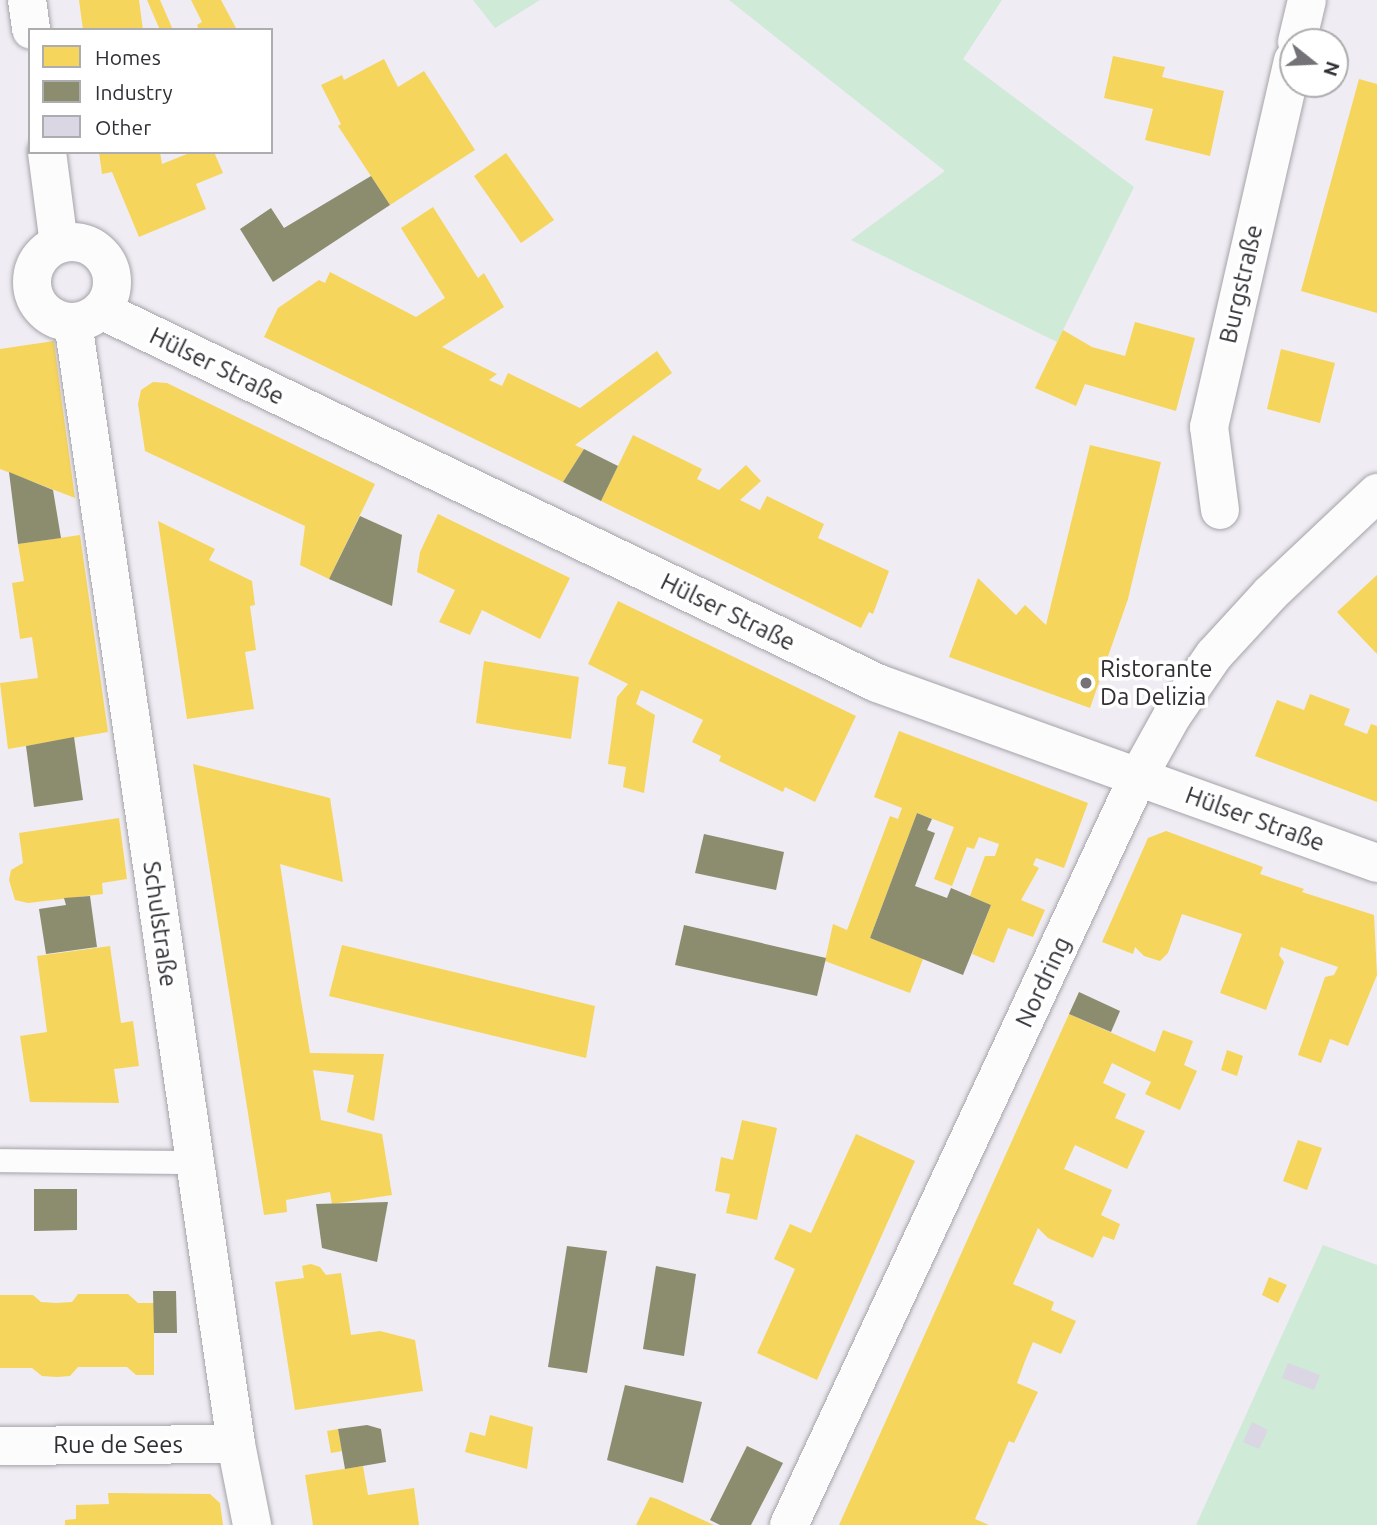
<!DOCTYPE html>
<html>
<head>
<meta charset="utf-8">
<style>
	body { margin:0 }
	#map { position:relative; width:1377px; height:1525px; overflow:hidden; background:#efecf3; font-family:Ubuntu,sans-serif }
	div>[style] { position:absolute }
	.green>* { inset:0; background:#cfead6 }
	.homes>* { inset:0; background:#f6d55c }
	.industry>* { inset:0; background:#8c8c6e }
	.building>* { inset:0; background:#dbd6e3 }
	.roads { filter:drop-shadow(0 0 2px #a5a3a8) drop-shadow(0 0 2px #a5a3a8) }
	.lane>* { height:23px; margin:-11.5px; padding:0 11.5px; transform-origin:11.5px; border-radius:11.5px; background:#fdfcfd }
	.street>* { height:38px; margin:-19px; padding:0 19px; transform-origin:19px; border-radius:19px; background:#fdfcfd }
	.street>.ring { margin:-19px; padding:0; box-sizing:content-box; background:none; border:38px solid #fdfcfd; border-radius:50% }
	.secondary>* { height:38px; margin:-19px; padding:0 19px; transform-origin:19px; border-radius:19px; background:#fdfcfd }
	.dots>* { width:19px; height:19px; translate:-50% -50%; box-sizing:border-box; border:4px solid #fff; border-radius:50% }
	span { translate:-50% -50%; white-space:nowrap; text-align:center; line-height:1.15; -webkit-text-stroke:7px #fff; paint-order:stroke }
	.street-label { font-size:24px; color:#312f34 }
	.poi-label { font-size:24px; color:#312f34 }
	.left { translate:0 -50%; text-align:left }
	.legend { position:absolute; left:28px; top:28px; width:245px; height:126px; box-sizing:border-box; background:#fff; border:2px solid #adacae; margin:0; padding:9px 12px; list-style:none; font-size:21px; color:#312f34 }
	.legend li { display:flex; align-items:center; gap:14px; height:35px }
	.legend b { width:35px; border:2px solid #adacae }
	.north { position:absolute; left:1279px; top:28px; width:70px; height:70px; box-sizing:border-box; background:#fff; border:2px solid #adacae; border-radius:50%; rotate:108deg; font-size:19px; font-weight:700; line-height:28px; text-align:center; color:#312f34 }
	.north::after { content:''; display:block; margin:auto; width:24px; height:32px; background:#747177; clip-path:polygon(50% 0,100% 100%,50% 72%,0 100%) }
</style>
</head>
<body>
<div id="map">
	<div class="green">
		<i style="clip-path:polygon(473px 0,540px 0,495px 28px)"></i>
		<i style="clip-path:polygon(729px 0,1002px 0,963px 59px,1134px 187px,1057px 342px,851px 240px,945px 171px)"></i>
		<i style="clip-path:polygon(1323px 1245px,1377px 1265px,1377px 1525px,1196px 1525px)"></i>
	</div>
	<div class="homes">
		<i style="clip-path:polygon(79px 0,139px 0,143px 30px,83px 30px)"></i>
		<i style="clip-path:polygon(147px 0,160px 0,173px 30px,160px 30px)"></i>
		<i style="clip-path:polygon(191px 0,221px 0,237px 30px,199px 30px,197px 25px,202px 22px)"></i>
		<i style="clip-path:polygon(1113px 56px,1165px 67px,1162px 77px,1224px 91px,1210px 156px,1145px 140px,1153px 109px,1104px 98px)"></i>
		<i style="clip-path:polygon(384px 59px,398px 87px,424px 71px,475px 150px,390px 205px,338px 126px,341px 124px,321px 85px,342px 75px,344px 80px)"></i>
		<i style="clip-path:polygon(1359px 79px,1377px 84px,1377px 313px,1301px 291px)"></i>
		<i style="clip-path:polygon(99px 152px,160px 152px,162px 164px,192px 152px,214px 152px,223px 173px,196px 184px,206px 209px,139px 237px,112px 172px,102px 174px)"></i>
		<i style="clip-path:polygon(506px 153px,554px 220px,521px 243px,474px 176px)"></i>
		<i style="clip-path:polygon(433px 207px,478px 278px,484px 273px,504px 307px,442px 347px,497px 374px,489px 380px,502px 386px,508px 373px,580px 408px,657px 351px,672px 373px,575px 445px,584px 449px,563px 482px,264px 337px,278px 308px,319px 280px,325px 283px,330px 272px,416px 317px,445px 298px,401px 228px)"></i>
		<i style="clip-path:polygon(1135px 322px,1195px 338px,1176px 411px,1085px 384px,1076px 406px,1035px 388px,1063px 330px,1092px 347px,1125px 356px)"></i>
		<i style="clip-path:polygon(54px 341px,62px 403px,75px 498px,0 469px,0 349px)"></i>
		<i style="clip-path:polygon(1281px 349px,1335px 363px,1320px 423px,1267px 409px)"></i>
		<i style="clip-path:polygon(153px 382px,167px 383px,375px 484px,329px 579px,300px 565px,305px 526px,145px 451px,138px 404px,141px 390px)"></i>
		<i style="clip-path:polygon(633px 435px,702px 469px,697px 479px,719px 490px,746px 465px,761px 481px,740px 500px,760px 510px,767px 496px,824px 524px,818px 538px,889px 571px,873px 614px,869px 612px,861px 628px,601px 501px)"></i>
		<i style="clip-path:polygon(1090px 445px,1161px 462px,1128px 599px,1090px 708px,949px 657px,978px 578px,1016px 615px,1025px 605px,1046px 625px)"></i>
		<i style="clip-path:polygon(438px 514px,570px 578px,540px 639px,482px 610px,470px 635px,439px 622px,455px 590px,417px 572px,420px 552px)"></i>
		<i style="clip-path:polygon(158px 521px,215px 549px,209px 560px,252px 581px,255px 605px,250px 606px,256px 650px,245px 652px,254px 709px,187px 719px)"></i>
		<i style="clip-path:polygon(80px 535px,108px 732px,8px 749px,0 683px,38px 678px,32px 637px,20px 639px,18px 624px,12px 583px,24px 581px,18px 544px)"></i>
		<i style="clip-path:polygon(1377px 575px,1377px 654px,1337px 612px)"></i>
		<i style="clip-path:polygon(618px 601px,856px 716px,815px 802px,785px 787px,783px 792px,719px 761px,721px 756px,692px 742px,703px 720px,641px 690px,636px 704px,655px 715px,644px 793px,623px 787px,626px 767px,608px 764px,617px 697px,628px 684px,588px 664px)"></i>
		<i style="clip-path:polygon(484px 661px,579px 677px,571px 739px,476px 723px)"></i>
		<i style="clip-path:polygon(1310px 694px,1350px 709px,1344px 725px,1367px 734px,1371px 724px,1377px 726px,1377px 802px,1255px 756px,1277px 700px,1304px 710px)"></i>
		<i style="clip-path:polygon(899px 731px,1088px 803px,1064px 868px,1036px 858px,1033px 865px,1039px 868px,1021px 900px,1045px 910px,1033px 937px,1008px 928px,994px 963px,972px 954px,991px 905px,970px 896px,985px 856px,995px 856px,999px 844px,979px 837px,974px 849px,967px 847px,952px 886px,934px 879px,954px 827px,917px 813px,870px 938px,923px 959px,910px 993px,825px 961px,833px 924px,847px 930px,890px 816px,898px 819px,902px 808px,874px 797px)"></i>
		<i style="clip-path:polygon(193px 764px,330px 798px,343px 882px,280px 864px,299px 988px,310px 1053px,384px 1054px,374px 1121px,347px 1112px,354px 1075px,313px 1070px,321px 1120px,382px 1134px,392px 1195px,332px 1204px,330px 1192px,286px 1200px,287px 1212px,264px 1215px)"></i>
		<i style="clip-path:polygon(119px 818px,127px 879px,102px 883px,103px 894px,28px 903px,15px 900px,9px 880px,11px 870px,23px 863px,19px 833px)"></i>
		<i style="clip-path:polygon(1166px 831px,1263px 867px,1260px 874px,1304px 889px,1302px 892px,1374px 915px,1377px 975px,1348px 1046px,1330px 1039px,1321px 1063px,1298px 1055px,1325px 977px,1334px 975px,1338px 967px,1281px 947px,1279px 955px,1284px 962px,1266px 1010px,1220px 993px,1242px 934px,1182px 914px,1168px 953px,1160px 961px,1144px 956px,1135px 947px,1133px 954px,1102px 942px,1148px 838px)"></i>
		<i style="clip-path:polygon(342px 945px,595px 1006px,586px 1058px,329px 996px)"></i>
		<i style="clip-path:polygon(110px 946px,121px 1023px,133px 1021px,139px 1066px,114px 1069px,119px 1103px,30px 1102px,20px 1036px,47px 1032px,37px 956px)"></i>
		<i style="clip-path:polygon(1069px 1014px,1155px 1052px,1163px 1030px,1193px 1041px,1184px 1065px,1197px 1071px,1180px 1110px,1145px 1094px,1151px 1082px,1112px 1063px,1103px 1083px,1126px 1094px,1115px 1118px,1145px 1131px,1127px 1169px,1075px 1145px,1064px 1169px,1112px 1190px,1101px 1215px,1120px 1224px,1114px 1240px,1103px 1236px,1093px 1258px,1048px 1238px,1038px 1228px,1013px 1284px,1054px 1302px,1051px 1310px,1076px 1321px,1061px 1354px,1033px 1342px,1025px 1361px,1017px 1383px,1038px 1392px,1014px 1443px,1009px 1441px,975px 1519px,989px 1525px,839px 1525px)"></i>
		<i style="clip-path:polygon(1227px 1050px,1243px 1056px,1237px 1076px,1221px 1070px)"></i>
		<i style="clip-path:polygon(742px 1120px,777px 1128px,757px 1220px,726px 1213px,730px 1194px,715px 1191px,721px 1157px,733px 1160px)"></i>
		<i style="clip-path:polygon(856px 1134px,915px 1161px,817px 1380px,757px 1353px,795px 1269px,774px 1259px,790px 1224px,811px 1233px)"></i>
		<i style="clip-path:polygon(1298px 1140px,1322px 1148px,1307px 1190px,1283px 1181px)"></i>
		<i style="clip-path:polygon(311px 1264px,320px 1267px,326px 1275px,341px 1273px,351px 1335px,380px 1331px,415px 1340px,423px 1391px,295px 1410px,275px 1282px,304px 1278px,302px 1266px)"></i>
		<i style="clip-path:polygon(1269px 1277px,1287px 1285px,1278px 1303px,1262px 1295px)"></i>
		<i style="clip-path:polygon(78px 1294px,128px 1294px,138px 1303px,154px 1303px,154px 1375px,136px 1375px,127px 1367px,78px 1367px,70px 1376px,57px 1377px,42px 1376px,32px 1368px,0 1368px,0 1295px,33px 1295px,41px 1302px,56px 1303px,72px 1302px)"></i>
		<i style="clip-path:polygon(490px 1415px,533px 1427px,527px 1469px,465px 1452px,470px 1432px,485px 1436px)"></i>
		<i style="clip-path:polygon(338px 1429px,342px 1451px,331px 1453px,327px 1431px)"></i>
		<i style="clip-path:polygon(363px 1466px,368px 1495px,414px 1488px,419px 1525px,313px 1525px,305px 1475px)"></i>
		<i style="clip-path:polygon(108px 1493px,210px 1494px,220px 1503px,223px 1525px,65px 1525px,65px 1520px,76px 1519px,76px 1505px,109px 1504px)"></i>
		<i style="clip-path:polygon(650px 1497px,657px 1499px,714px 1525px,636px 1525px)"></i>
	</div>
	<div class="industry">
		<i style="clip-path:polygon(371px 176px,390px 205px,273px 282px,240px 229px,271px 208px,284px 228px)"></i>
		<i style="clip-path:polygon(584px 449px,618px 466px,601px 501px,563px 482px)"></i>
		<i style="clip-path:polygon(9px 472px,53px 490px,61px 538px,18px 544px)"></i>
		<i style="clip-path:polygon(360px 516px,402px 535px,392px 606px,329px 579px)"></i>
		<i style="clip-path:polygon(74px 737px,83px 800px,34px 807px,26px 746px)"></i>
		<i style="clip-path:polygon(917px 813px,932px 819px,927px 830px,935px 833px,915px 886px,947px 898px,951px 888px,991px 905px,963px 975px,870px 938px)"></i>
		<i style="clip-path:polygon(704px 834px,784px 852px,776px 890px,695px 873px)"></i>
		<i style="clip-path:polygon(90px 896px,97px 947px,46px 954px,39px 909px,66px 905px,64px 898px)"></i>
		<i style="clip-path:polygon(684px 925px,826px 958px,817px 996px,675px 965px)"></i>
		<i style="clip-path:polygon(1079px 992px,1120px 1011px,1111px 1032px,1069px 1014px)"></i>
		<i style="clip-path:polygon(34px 1189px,77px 1189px,77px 1230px,34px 1231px)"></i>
		<i style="clip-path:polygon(388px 1202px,377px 1262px,322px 1248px,316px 1204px)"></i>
		<i style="clip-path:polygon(567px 1246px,607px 1251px,587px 1373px,548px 1367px)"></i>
		<i style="clip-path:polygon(656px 1266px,696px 1274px,684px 1356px,643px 1349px)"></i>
		<i style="clip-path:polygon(153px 1291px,176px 1291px,177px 1333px,154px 1333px)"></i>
		<i style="clip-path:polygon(625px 1385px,702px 1402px,683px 1483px,607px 1460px)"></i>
		<i style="clip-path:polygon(367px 1425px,381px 1429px,386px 1462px,345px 1469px,338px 1429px)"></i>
		<i style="clip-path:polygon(747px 1446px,783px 1463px,751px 1525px,720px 1525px,710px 1520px)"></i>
	</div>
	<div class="building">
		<i style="clip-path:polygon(1288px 1363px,1320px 1375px,1314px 1390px,1282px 1378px)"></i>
		<i style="clip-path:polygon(1252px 1422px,1268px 1430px,1259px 1449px,1243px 1442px)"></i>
	</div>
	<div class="roads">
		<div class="lane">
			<i style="left:0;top:1160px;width:195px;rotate:0.6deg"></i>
		</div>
		<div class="street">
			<i style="left:27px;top:0;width:30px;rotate:82deg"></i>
			<i style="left:1297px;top:42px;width:43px;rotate:-76.6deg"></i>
			<i style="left:47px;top:152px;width:93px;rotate:82.6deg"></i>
			<i class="ring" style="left:32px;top:242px;width:42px;height:42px"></i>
			<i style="left:101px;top:310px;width:861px;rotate:25.67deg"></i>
			<i style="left:877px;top:683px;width:277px;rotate:19.8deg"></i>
			<i style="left:73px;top:322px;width:1134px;rotate:81.73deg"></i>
			<i style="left:236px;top:1444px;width:83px;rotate:78.8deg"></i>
			<i style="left:1220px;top:510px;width:84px;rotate:-97.5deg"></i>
			<i style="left:1209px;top:427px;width:376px;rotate:-77.1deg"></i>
			<i style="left:0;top:1446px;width:236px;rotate:-0.5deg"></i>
		</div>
		<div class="secondary">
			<i style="left:1138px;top:777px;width:254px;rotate:19.8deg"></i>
			<i style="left:789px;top:1525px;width:825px;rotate:-64.99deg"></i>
			<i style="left:1138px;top:777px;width:70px;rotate:-60.9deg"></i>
			<i style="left:1172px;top:716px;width:74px;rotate:-55.5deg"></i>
			<i style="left:1214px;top:655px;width:84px;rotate:-47.4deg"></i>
			<i style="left:1271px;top:593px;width:146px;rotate:-43.3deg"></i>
		</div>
	</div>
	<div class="dots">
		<i style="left:1086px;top:683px;background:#747177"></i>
	</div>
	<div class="street-label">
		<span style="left:1241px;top:284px;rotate:-77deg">Burgstraße</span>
		<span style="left:217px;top:366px;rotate:26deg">Hülser Straße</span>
		<span style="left:728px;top:612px;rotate:26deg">Hülser Straße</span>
		<span style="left:1255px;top:819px;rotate:20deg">Hülser Straße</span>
		<span style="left:160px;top:924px;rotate:82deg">Schulstraße</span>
		<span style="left:1043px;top:982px;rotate:-65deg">Nordring</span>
		<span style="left:118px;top:1445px">Rue de Sees</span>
	</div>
	<div class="poi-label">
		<span class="left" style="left:1100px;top:683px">Ristorante<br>Da Delizia</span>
	</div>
	<ul class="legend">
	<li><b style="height:19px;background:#f6d55c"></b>Homes</li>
	<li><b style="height:19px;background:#8c8c6e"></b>Industry</li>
	<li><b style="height:19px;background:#dbd6e3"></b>Other</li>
	</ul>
	<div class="north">N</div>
</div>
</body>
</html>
